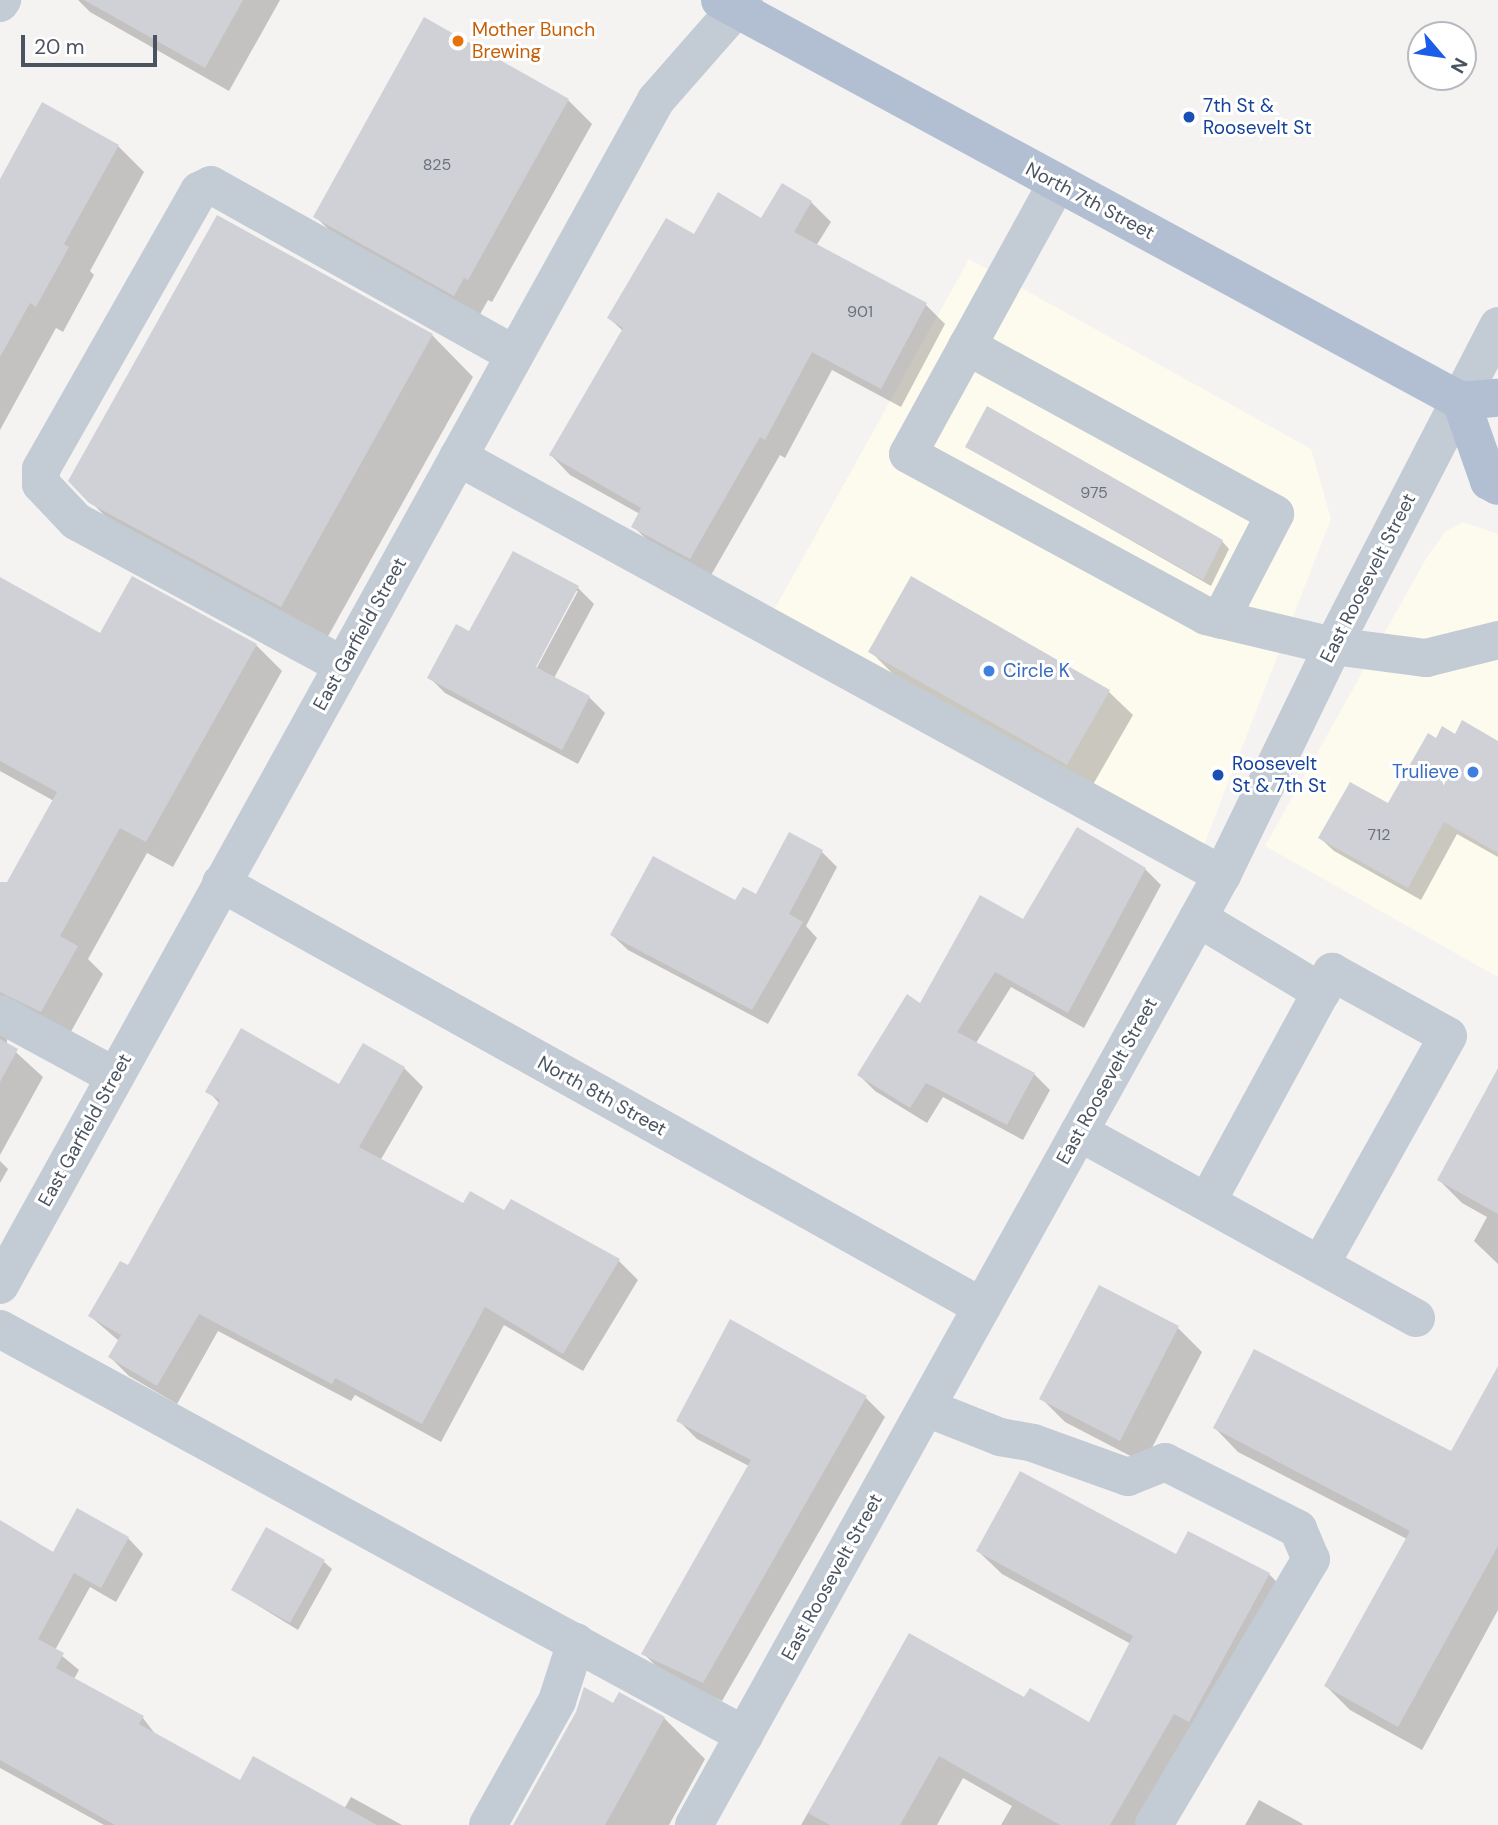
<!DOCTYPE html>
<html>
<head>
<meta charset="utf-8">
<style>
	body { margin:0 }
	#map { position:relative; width:1498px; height:1825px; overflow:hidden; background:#f4f3f2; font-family:"DM Sans",sans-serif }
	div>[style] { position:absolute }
	.commercial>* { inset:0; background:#fdfaee }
	.shadow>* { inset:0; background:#0003 }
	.building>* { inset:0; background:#cfd1d7 }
	.minor>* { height:38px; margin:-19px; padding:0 19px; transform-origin:19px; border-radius:19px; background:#c3cbd4 }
	.major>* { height:38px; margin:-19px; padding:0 19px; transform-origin:19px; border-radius:19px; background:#b2bed1 }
	.dots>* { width:19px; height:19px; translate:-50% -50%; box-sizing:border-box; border:4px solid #fff; border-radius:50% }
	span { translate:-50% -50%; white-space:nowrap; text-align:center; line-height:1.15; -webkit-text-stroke:6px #fff; paint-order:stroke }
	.number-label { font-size:16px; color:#6b727e }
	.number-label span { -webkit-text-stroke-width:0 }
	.food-label { font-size:19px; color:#c56008 }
	.left { translate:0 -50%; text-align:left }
	.transit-label { font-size:19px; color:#164399 }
	.street-label { font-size:19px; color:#4a5360 }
	.shop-label { font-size:19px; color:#366cbe }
	.right { translate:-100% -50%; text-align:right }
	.north { position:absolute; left:1407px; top:21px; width:70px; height:70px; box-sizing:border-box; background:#fff; border:2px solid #b7babf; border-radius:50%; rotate:119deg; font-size:19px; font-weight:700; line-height:28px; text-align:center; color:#4a5360 }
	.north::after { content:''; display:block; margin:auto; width:24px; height:32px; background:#195de8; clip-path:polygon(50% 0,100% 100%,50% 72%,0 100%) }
	.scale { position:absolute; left:21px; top:35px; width:136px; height:32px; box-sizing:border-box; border:4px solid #4a5360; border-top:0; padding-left:9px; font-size:21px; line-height:24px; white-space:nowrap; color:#4a5360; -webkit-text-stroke:5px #fff; paint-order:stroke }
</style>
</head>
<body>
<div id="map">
	<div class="commercial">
		<i style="clip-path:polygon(969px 259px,1311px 449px,1331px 519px,1204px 845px,773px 612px)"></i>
		<i style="clip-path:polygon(1463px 522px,1498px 534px,1498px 977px,1265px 846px,1427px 557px,1446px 531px)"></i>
	</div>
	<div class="shadow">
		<i style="clip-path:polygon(78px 0,280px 0,229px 91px,90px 12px)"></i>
		<i style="clip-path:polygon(568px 100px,592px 124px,492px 302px,488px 300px,478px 318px,339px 240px,315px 216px)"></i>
		<i style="clip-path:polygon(118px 146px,144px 172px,90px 271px,94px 275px,63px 332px,56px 328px,0 430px,0 181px)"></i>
		<i style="clip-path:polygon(782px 185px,811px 202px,831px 222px,816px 246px,926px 305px,945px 324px,901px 407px,832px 370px,785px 458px,780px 455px,710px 577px,653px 546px,633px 526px,640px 514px,570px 475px,551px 455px,623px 331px,609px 318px,694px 237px,761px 220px)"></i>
		<i style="clip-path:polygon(432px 335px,473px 377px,322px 647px,133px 544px,91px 502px)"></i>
		<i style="clip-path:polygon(967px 447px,1222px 541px,1229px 549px,1211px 586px)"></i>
		<i style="clip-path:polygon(0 579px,101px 636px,256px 645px,282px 671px,173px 867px,147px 853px,88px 959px,103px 974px,68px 1037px,7px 1029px,7px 1044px,43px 1077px,0 1155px,0 898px,54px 801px,0 771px)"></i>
		<i style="clip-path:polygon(evenodd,578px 588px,594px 604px,554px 678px,589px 697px,605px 713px,578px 764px,445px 693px,429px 677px,470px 634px,578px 588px,574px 591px,578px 591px,533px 675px,530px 673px,574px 591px)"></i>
		<i style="clip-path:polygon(870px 651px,1109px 692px,1133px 715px,1091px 788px,894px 675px)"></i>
		<i style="clip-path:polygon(1455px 737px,1498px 743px,1498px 857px,1457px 834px,1421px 900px,1334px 851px,1320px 838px,1388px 805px,1436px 740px)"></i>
		<i style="clip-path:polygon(790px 834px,822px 852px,837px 867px,806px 926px,817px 938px,768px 1024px,628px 950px,612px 935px,757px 897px)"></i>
		<i style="clip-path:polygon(1145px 869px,1161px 885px,1084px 1028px,1011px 987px,976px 1043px,1034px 1074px,1050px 1090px,1023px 1140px,943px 1097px,927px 1123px,875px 1091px,859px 1075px,921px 1005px,1023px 921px)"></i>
		<i style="clip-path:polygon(404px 1068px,423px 1087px,380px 1161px,464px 1205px,504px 1212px,619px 1261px,638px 1280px,583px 1371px,504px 1325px,441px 1442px,355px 1395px,351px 1401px,218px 1331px,177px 1404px,129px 1376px,110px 1357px,119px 1341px,90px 1316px,129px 1268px,220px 1104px,208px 1091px,340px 1086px)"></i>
		<i style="clip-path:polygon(1498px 1072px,1498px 1264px,1474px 1241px,1487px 1217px,1462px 1203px,1439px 1180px)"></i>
		<i style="clip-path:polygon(0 1161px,8px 1169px,0 1183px)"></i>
		<i style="clip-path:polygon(1099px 1287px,1178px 1328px,1202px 1352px,1144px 1463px,1065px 1422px,1041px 1398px)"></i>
		<i style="clip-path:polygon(730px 1321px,866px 1398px,885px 1417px,722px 1701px,662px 1672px,643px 1653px,749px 1466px,697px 1439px,678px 1420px)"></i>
		<i style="clip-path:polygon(1498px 1369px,1498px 1610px,1422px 1750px,1350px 1710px,1326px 1686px,1407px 1539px,1238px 1452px,1215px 1428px,1451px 1453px)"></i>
		<i style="clip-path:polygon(0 1522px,54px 1554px,128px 1538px,143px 1554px,116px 1602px,90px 1587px,55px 1650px,79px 1670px,74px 1679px,143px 1718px,156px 1735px,241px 1782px,344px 1809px,351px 1797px,402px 1825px,104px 1825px,0 1768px)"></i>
		<i style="clip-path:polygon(978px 1551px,1176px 1557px,1269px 1574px,1292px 1598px,1147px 1825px,1001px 1825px,1012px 1806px,963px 1778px,937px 1825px,801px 1825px,910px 1635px,1025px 1700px,1089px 1724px,1131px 1644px,1002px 1574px)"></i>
		<i style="clip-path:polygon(324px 1562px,332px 1569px,298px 1630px,233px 1590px)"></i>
		<i style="clip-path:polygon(613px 1705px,664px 1718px,705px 1759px,669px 1825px,515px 1825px)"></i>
		<i style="clip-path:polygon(1259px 1800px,1301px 1823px,1303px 1825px,1245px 1825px)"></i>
	</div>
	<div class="building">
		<i style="clip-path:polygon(84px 0,243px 0,205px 68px)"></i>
		<i style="clip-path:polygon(424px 17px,569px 99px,468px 280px,464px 278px,454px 296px,313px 217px)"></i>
		<i style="clip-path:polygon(42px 102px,119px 145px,64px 244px,69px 247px,36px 307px,30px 303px,0 357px,0 179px)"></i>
		<i style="clip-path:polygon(782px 183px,812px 201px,794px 232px,927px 303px,881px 389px,812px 352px,765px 440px,760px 437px,690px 559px,631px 527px,641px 508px,549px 455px,623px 328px,607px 318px,666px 218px,694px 234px,718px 192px,761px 218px)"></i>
		<i style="clip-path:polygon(217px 215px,433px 334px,281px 607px,89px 503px,68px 481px)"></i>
		<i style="clip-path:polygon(987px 406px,1223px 540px,1203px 580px,965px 447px)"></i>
		<i style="clip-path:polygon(513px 551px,579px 586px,536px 667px,590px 696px,562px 750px,427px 678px,456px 624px,469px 631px)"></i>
		<i style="clip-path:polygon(132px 576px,257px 644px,146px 842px,120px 828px,60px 936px,78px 946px,41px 1012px,0 992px,0 882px,7px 882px,57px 792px,0 761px,0 577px,100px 633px)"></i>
		<i style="clip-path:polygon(911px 576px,1110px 690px,1067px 765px,868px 652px)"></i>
		<i style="clip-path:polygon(1462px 720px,1498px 741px,1498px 853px,1444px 822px,1408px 888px,1318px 838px,1350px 782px,1388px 803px,1428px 733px,1436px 738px,1442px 726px,1455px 734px)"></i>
		<i style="clip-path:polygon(1077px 827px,1146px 868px,1068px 1013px,995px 972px,957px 1032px,1035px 1073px,1007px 1125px,926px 1083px,910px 1108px,857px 1075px,907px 994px,920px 1003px,980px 895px,1023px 919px)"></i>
		<i style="clip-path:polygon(789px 832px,823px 850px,789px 914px,803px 922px,752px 1010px,610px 935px,653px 856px,735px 900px,743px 887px,756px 894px)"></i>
		<i style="clip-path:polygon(241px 1028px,339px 1084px,363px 1043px,405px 1067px,359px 1147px,463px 1203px,470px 1191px,504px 1210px,511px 1199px,620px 1259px,563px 1354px,485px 1307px,422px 1424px,335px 1378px,332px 1384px,199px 1314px,157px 1386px,108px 1357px,121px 1335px,88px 1316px,120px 1261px,128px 1265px,220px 1100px,205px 1092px)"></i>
		<i style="clip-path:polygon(0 1039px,18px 1049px,0 1082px)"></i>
		<i style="clip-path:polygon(1498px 1068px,1498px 1214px,1437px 1180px)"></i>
		<i style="clip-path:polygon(1099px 1285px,1179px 1326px,1120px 1441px,1039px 1399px)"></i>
		<i style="clip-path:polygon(730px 1319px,867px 1396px,703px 1683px,641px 1654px,751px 1460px,676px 1421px)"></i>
		<i style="clip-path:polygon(1254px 1349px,1451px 1451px,1498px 1366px,1498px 1546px,1398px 1727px,1324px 1686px,1410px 1531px,1213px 1428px)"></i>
		<i style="clip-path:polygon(1020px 1471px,1176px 1554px,1188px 1531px,1270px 1573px,1189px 1722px,1174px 1714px,1110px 1825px,1060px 1825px,939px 1756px,900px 1825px,830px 1825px,808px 1813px,909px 1633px,1024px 1697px,1030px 1688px,1089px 1722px,1133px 1636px,976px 1551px)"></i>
		<i style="clip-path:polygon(77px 1508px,129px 1537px,101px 1588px,74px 1573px,38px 1639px,64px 1653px,56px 1668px,144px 1716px,139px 1724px,240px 1780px,253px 1756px,377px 1825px,115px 1825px,0 1760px,0 1520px,53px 1552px)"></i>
		<i style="clip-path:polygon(266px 1527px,325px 1560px,290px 1623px,231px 1590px)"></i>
		<i style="clip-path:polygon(584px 1687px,613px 1703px,619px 1692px,665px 1717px,605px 1825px,513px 1825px,576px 1712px)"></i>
	</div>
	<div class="minor">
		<i style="left:0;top:3px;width:4px;rotate:-56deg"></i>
		<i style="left:1057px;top:183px;width:309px;rotate:118.8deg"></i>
		<i style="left:908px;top:454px;width:339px;rotate:28.5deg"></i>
		<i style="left:1206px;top:616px;width:130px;rotate:13.3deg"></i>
		<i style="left:1333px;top:646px;width:94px;rotate:7.4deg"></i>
		<i style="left:1426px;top:658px;width:74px;rotate:-14deg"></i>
		<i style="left:967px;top:346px;width:351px;rotate:28.6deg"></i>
		<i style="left:1275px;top:514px;width:119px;rotate:117.4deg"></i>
		<i style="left:458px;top:457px;width:871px;rotate:28.68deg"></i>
		<i style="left:342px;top:665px;width:302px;rotate:-151.6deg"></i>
		<i style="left:76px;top:521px;width:51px;rotate:-133.4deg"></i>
		<i style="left:41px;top:484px;width:15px;rotate:-90deg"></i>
		<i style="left:41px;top:469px;width:320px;rotate:-60.4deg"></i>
		<i style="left:199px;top:191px;width:13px;rotate:-27deg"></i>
		<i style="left:211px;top:185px;width:348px;rotate:29.2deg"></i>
		<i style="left:221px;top:883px;width:871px;rotate:29.12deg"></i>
		<i style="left:1198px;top:918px;width:144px;rotate:31deg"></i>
		<i style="left:0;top:1014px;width:130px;rotate:28.5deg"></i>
		<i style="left:1079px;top:1132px;width:385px;rotate:28.9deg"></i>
		<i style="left:1207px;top:1202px;width:262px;rotate:-61.5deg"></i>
		<i style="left:1332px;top:972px;width:132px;rotate:28.9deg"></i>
		<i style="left:1448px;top:1036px;width:262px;rotate:119.2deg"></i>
		<i style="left:0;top:1285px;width:1354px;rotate:-61.03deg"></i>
		<i style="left:656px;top:100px;width:133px;rotate:-48.7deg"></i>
		<i style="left:0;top:1329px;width:848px;rotate:28.62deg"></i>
		<i style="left:927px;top:1408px;width:79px;rotate:21.7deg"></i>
		<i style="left:1000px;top:1437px;width:34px;rotate:10deg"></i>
		<i style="left:1033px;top:1443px;width:101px;rotate:19.7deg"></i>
		<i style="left:1128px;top:1477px;width:40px;rotate:-22deg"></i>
		<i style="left:1165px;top:1462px;width:149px;rotate:26.7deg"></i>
		<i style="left:1298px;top:1529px;width:33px;rotate:67deg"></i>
		<i style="left:1311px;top:1559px;width:309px;rotate:120.6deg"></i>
		<i style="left:488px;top:1825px;width:142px;rotate:-60.9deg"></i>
		<i style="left:557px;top:1701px;width:62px;rotate:-72.1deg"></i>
		<i style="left:694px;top:1825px;width:1087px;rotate:-60.94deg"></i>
		<i style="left:1222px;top:875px;width:254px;rotate:-64.1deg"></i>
		<i style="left:1333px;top:646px;width:360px;rotate:-62.7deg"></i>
	</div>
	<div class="major">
		<i style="left:720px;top:0;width:843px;rotate:28.42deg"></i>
		<i style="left:1461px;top:401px;width:37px;rotate:-5deg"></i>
		<i style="left:1461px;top:401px;width:85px;rotate:70.7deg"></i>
		<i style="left:1489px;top:481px;width:10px;rotate:29deg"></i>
	</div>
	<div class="dots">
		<i style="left:458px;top:41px;background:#e8710a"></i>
		<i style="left:1189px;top:117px;background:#1a4fb4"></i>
		<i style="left:989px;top:671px;background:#3f7fe0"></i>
		<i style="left:1473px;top:772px;background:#3f7fe0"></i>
		<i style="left:1218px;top:775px;background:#1a4fb4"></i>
	</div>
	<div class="number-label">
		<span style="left:437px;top:165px">825</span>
		<span style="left:860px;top:312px">901</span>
		<span style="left:1094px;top:493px">975</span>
		<span style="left:1379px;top:835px">712</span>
	</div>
	<div class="food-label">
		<span class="left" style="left:472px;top:41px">Mother Bunch<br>Brewing</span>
	</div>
	<div class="transit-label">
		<span class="left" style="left:1203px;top:117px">7th St &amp;<br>Roosevelt St</span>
		<span class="left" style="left:1232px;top:775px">Roosevelt<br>St &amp; 7th St</span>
	</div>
	<div class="street-label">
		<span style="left:1090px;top:201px;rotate:28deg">North 7th Street</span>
		<span style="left:1368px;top:578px;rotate:-63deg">East Roosevelt Street</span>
		<span style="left:360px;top:634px;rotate:-61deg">East Garfield Street</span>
		<span style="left:1107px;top:1081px;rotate:-61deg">East Roosevelt Street</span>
		<span style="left:602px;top:1096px;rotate:29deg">North 8th Street</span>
		<span style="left:85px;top:1130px;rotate:-61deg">East Garfield Street</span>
		<span style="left:832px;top:1577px;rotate:-61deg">East Roosevelt Street</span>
	</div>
	<div class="shop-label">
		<span class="left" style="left:1003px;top:671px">Circle K</span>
		<span class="right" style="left:1459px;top:772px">Trulieve</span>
	</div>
	<div class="north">N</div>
	<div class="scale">20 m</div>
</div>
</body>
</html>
